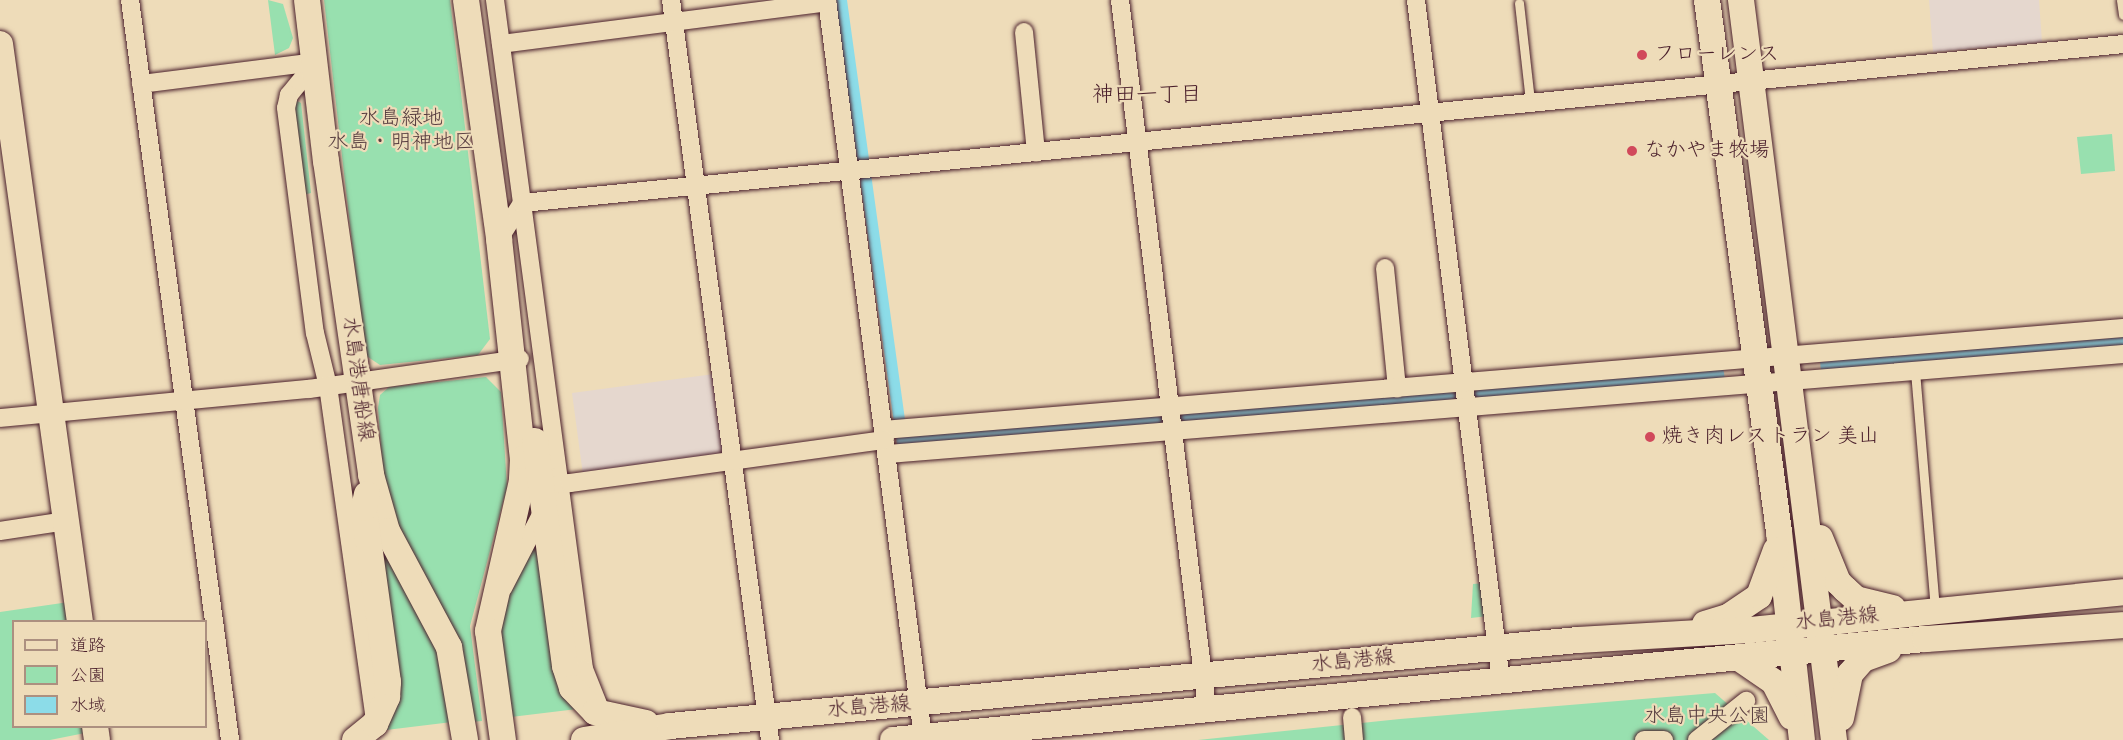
<!DOCTYPE html>
<html>
<head>
<meta charset="utf-8">
<style>
	body { margin:0 }
	#map { position:relative; width:2123px; height:740px; overflow:hidden; background:#eedcb9; font-family:"Indie Flower","Klee One",sans-serif }
	div>[style] { position:absolute }
	.built>* { inset:0; background:#e5d7ce }
	.green>* { inset:0; background:#98e0af }
	.water>* { inset:0; background:#8cdce8 }
	.roads { filter:drop-shadow(0 0 2px #4a1f2b) drop-shadow(0 0 2px #4a1f2b) }
	.lane>* { height:9px; margin:-4.5px; padding:0 4.5px; transform-origin:4.5px; border-radius:4.5px; background:#eedcb9 }
	.street>* { height:18px; margin:-9px; padding:0 9px; transform-origin:9px; border-radius:9px; background:#eedcb9 }
	.secondary>* { height:26px; margin:-13px; padding:0 13px; transform-origin:13px; border-radius:13px; background:#eedcb9 }
	.dots>* { width:16px; height:16px; translate:-50% -50%; box-sizing:border-box; border:3px solid #eedcb9; border-radius:50% }
	span { translate:-50% -50%; white-space:nowrap; text-align:center; line-height:1.15; -webkit-text-stroke:4.5px #eedcb9; paint-order:stroke }
	.poi-label { font-size:21px; color:#4a1f2b }
	.left { translate:0 -50%; text-align:left }
	.park-label { font-size:21px; color:#563c3f }
	.street-label { font-size:21px; color:#4a1f2b }
	.neighbourhood-label { font-size:22px; color:#4a1f2b }
	.legend { position:absolute; left:12px; top:620px; width:195px; height:108px; box-sizing:border-box; background:#eedcb9; border:2px solid #ac9080; margin:0; padding:8px 10px; list-style:none; font-size:18px; color:#4a1f2b }
	.legend li { display:flex; align-items:center; gap:12px; height:30px }
	.legend b { width:30px; border:2px solid #ac9080 }
</style>
</head>
<body>
<div id="map">
	<div class="built">
		<i style="clip-path:polygon(1929px 0,2039px 0,2042px 42px,1933px 52px)"></i>
		<i style="clip-path:polygon(714px 374px,725px 456px,583px 475px,572px 393px)"></i>
	</div>
	<div class="green">
		<i style="clip-path:polygon(268px 0,283px 4px,293px 38px,289px 48px,275px 55px)"></i>
		<i style="clip-path:polygon(324px 0,450px 0,490px 339px,478px 355px,380px 365px,365px 355px)"></i>
		<i style="clip-path:polygon(297px 101px,301px 103px,311px 193px,303px 195px,293px 104px)"></i>
		<i style="clip-path:polygon(2112px 134px,2115px 171px,2081px 174px,2077px 137px)"></i>
		<i style="clip-path:polygon(486px 377px,501px 392px,507px 487px,470px 626px,482px 721px,470px 722px,386px 514px,378px 408px,380px 395px,389px 387px)"></i>
		<i style="clip-path:polygon(539px 530px,577px 709px,511px 717px,500px 631px,511px 589px)"></i>
		<i style="clip-path:polygon(379px 542px,444px 653px,452px 722px,378px 731px)"></i>
		<i style="clip-path:polygon(1484px 583px,1488px 616px,1471px 618px,1473px 584px)"></i>
		<i style="clip-path:polygon(69px 602px,71px 621px,14px 622px,14px 726px,85px 727px,85px 733px,50px 740px,0 740px,0 612px)"></i>
		<i style="clip-path:polygon(1715px 693px,1769px 740px,1198px 740px,1400px 719px)"></i>
	</div>
	<div class="water">
		<i style="clip-path:polygon(835px 0,847px 0,907px 434px,1723px 367px,1725px 379px,897px 445px)"></i>
		<i style="clip-path:polygon(2123px 337px,2123px 346px,1821px 372px,1820px 360px)"></i>
	</div>
	<div class="roads">
		<div class="lane">
			<i style="left:2121px;top:0;width:15px;rotate:82deg"></i>
			<i style="left:1519px;top:3px;width:99px;rotate:83.6deg"></i>
			<i style="left:1915px;top:371px;width:238px;rotate:85.2deg"></i>
		</div>
		<div class="street">
			<i style="left:130px;top:0;width:747px;rotate:82.3deg"></i>
			<i style="left:495px;top:0;width:675px;rotate:82.42deg"></i>
			<i style="left:584px;top:669px;width:43px;rotate:68.2deg"></i>
			<i style="left:671px;top:0;width:747px;rotate:82.38deg"></i>
			<i style="left:827px;top:0;width:743px;rotate:82.58deg"></i>
			<i style="left:1120px;top:0;width:714px;rotate:83deg"></i>
			<i style="left:1416px;top:0;width:686px;rotate:82.89deg"></i>
			<i style="left:1024px;top:32px;width:121px;rotate:84.3deg"></i>
			<i style="left:501px;top:44px;width:329px;rotate:-7.3deg"></i>
			<i style="left:316px;top:62px;width:43px;rotate:129.3deg"></i>
			<i style="left:289px;top:95px;width:13px;rotate:103deg"></i>
			<i style="left:286px;top:108px;width:227px;rotate:82.7deg"></i>
			<i style="left:315px;top:333px;width:55px;rotate:76.2deg"></i>
			<i style="left:328px;top:386px;width:339px;rotate:82deg"></i>
			<i style="left:141px;top:84px;width:176px;rotate:-7.2deg"></i>
			<i style="left:499px;top:239px;width:43px;rotate:-57.4deg"></i>
			<i style="left:522px;top:203px;width:1609px;rotate:-5.67deg"></i>
			<i style="left:1385px;top:268px;width:121px;rotate:84.3deg"></i>
			<i style="left:0;top:418px;width:310px;rotate:-5.4deg"></i>
			<i style="left:309px;top:389px;width:213px;rotate:-8.1deg"></i>
			<i style="left:883px;top:430px;width:1244px;rotate:-4.7deg"></i>
			<i style="left:888px;top:454px;width:1239px;rotate:-4.63deg"></i>
			<i style="left:551px;top:477px;width:11px;rotate:41deg"></i>
			<i style="left:559px;top:484px;width:11px;rotate:-5deg"></i>
			<i style="left:570px;top:483px;width:318px;rotate:-7.8deg"></i>
			<i style="left:0;top:531px;width:67px;rotate:-8.6deg"></i>
			<i style="left:503px;top:588px;width:96px;rotate:-62.6deg"></i>
			<i style="left:1352px;top:717px;width:23px;rotate:85deg"></i>
			<i style="left:1644px;top:740px;width:20px"></i>
			<i style="left:1697px;top:740px;width:63px;rotate:-38.5deg"></i>
		</div>
		<div class="secondary">
			<i style="left:307px;top:0;width:162px;rotate:83.3deg"></i>
			<i style="left:326px;top:161px;width:317px;rotate:81.8deg"></i>
			<i style="left:371px;top:475px;width:58px;rotate:74.1deg"></i>
			<i style="left:387px;top:531px;width:132px;rotate:61.9deg"></i>
			<i style="left:449px;top:647px;width:94px;rotate:80.2deg"></i>
			<i style="left:466px;top:0;width:241px;rotate:82.1deg"></i>
			<i style="left:499px;top:239px;width:221px;rotate:83.8deg"></i>
			<i style="left:523px;top:459px;width:22px;rotate:93deg"></i>
			<i style="left:522px;top:481px;width:154px;rotate:102.8deg"></i>
			<i style="left:488px;top:631px;width:110px;rotate:82.2deg"></i>
			<i style="left:1707px;top:0;width:537px;rotate:82.29deg"></i>
			<i style="left:1779px;top:532px;width:209px;rotate:83.7deg"></i>
			<i style="left:1741px;top:0;width:746px;rotate:82.84deg"></i>
			<i style="left:0;top:44px;width:584px;rotate:82.12deg"></i>
			<i style="left:535px;top:441px;width:227px;rotate:82.4deg"></i>
			<i style="left:565px;top:666px;width:23px;rotate:72deg"></i>
			<i style="left:572px;top:688px;width:33px;rotate:46deg"></i>
			<i style="left:595px;top:712px;width:52px;rotate:12.2deg"></i>
			<i style="left:1820px;top:538px;width:48px;rotate:67.8deg"></i>
			<i style="left:1838px;top:582px;width:10px;rotate:45deg"></i>
			<i style="left:1845px;top:589px;width:15px;rotate:42deg"></i>
			<i style="left:1856px;top:599px;width:38px;rotate:14deg"></i>
			<i style="left:1705px;top:624px;width:24px;rotate:-17deg"></i>
			<i style="left:1728px;top:617px;width:37px;rotate:-34deg"></i>
			<i style="left:1759px;top:596px;width:49px;rotate:-69.7deg"></i>
			<i style="left:1739px;top:658px;width:42px;rotate:34.4deg"></i>
			<i style="left:1774px;top:682px;width:39px;rotate:63deg"></i>
			<i style="left:1841px;top:718px;width:45px;rotate:-78.4deg"></i>
			<i style="left:1850px;top:674px;width:20px;rotate:-49deg"></i>
			<i style="left:1863px;top:659px;width:27px;rotate:-20deg"></i>
			<i style="left:95px;top:726px;width:14px;rotate:82deg"></i>
			<i style="left:355px;top:740px;width:26px;rotate:-39deg"></i>
			<i style="left:375px;top:724px;width:30px;rotate:-66deg"></i>
			<i style="left:387px;top:697px;width:15px;rotate:-86deg"></i>
			<i style="left:388px;top:682px;width:176px;rotate:-97.9deg"></i>
			<i style="left:364px;top:508px;width:14px;rotate:-78deg"></i>
			<i style="left:584px;top:740px;width:87px;rotate:-9.2deg"></i>
			<i style="left:670px;top:726px;width:912px;rotate:-5.41deg"></i>
			<i style="left:1578px;top:640px;width:173px;rotate:-3.3deg"></i>
			<i style="left:1751px;top:630px;width:374px;rotate:-5.8deg"></i>
			<i style="left:893px;top:740px;width:1037px;rotate:-5.59deg"></i>
			<i style="left:1925px;top:639px;width:198px;rotate:-4deg"></i>
		</div>
	</div>
	<div class="dots">
		<i style="left:1642px;top:55px;background:#d1495b"></i>
		<i style="left:1632px;top:151px;background:#d1495b"></i>
		<i style="left:1650px;top:437px;background:#d1495b"></i>
	</div>
	<div class="poi-label">
		<span class="left" style="left:1654px;top:55px">フローレンス</span>
		<span class="left" style="left:1644px;top:151px">なかやま牧場</span>
		<span class="left" style="left:1662px;top:437px">焼き肉レストラン 美山</span>
	</div>
	<div class="park-label">
		<span style="left:401px;top:131px">水島緑地<br>水島・明神地区</span>
		<span style="left:1707px;top:717px">水島中央公園</span>
	</div>
	<div class="street-label">
		<span style="left:357px;top:379px;rotate:82deg">水島港唐船線</span>
		<span style="left:1837px;top:620px;rotate:-6deg">水島港線</span>
		<span style="left:1353px;top:662px;rotate:-6deg">水島港線</span>
		<span style="left:869px;top:708px;rotate:-5deg">水島港線</span>
	</div>
	<div class="neighbourhood-label">
		<span style="left:1147px;top:97px">神田一丁目</span>
	</div>
	<ul class="legend">
	<li><b style="height:8px;background:#eedcb9"></b>道路</li>
	<li><b style="height:16px;background:#98e0af"></b>公園</li>
	<li><b style="height:16px;background:#8cdce8"></b>水域</li>
	</ul>
</div>
</body>
</html>
